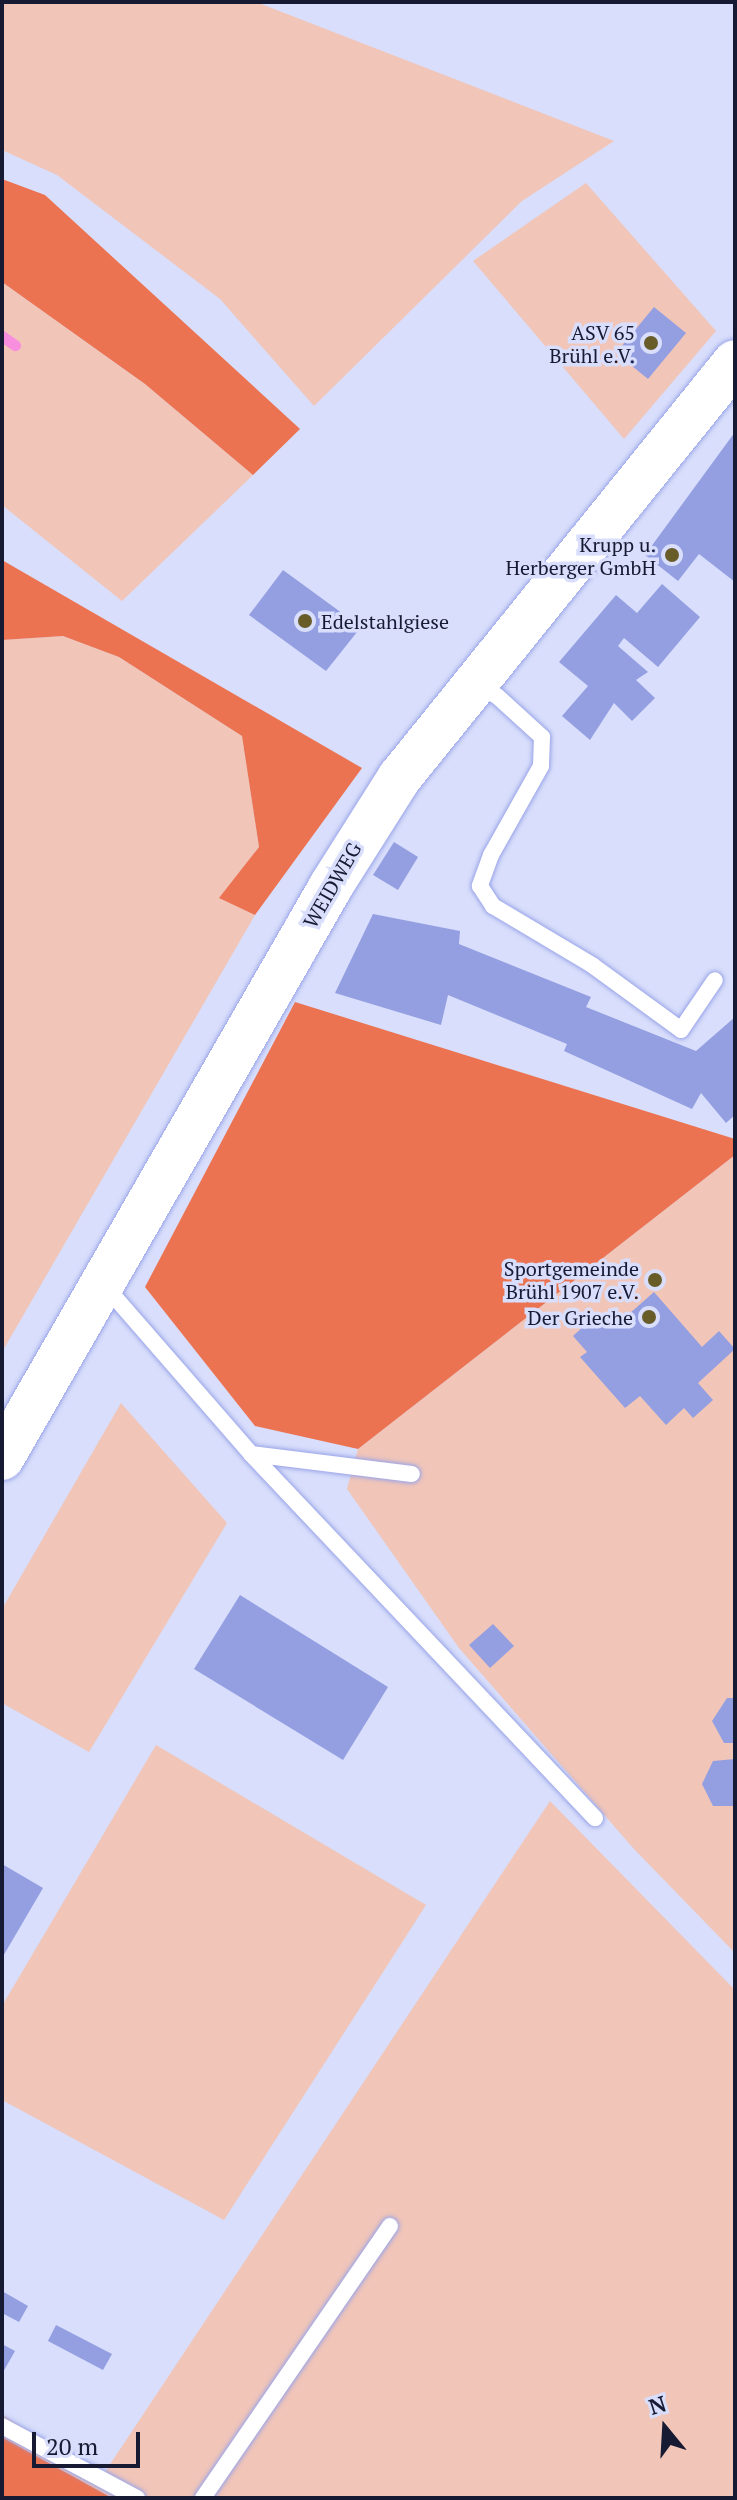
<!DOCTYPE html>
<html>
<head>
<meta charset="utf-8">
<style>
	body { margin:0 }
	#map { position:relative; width:737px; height:2500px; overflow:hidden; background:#d8defb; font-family:"PT Serif",serif }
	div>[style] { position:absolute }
	.green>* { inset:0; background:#f1c5b8 }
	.forest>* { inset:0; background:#ec7351 }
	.stream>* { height:11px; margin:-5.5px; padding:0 5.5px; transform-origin:5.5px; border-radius:5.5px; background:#f78fde }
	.building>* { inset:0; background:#949fe2 }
	.roads { filter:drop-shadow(0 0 2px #99a4e8) drop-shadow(0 0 2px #99a4e8) }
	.lane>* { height:16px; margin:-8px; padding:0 8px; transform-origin:8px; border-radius:8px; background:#fff }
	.secondary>* { height:44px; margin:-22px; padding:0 22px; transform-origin:22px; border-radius:22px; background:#fff }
	.dots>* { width:22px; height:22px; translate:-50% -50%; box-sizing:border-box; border:4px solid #d8defb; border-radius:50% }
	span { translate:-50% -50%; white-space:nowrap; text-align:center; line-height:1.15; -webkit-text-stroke:7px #d8defb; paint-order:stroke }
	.poi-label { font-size:20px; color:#171a33 }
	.right { translate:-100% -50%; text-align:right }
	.left { translate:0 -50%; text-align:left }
	.street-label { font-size:20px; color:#171a33 }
	.frame { position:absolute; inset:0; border:4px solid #171a33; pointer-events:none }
	.north { position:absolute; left:625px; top:2388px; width:80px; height:80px; -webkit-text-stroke:6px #d8defb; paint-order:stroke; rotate:342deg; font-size:22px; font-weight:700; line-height:32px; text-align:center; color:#171a33 }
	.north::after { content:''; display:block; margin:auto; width:28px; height:36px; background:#171a33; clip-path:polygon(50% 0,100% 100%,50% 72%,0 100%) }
	.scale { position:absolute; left:32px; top:2432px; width:108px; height:36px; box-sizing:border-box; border:4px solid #171a33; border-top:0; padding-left:10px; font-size:24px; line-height:28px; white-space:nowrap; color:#171a33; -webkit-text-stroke:6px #d8defb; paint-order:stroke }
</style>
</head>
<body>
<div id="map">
	<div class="green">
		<i style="clip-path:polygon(2px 2px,256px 2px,614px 141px,522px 201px,314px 406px,220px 299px,57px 175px,2px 150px)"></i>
		<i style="clip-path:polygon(586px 183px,716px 331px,624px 439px,473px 261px)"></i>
		<i style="clip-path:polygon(2px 282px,145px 384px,253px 475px,122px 601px,2px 505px)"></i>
		<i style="clip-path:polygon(63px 636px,119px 657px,242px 736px,259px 847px,220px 898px,255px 915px,2px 1352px,2px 640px)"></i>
		<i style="clip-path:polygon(735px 1155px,735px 1953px,634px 1849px,459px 1648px,347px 1489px,358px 1449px)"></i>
		<i style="clip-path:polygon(121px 1403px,227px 1523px,89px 1752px,2px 1703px,2px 1609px)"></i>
		<i style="clip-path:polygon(156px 1745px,426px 1905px,224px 2220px,2px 2100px,2px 2006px)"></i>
		<i style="clip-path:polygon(550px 1801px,735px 1990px,735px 2498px,2px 2498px,2px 2414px,101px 2478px)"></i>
	</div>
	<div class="forest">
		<i style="clip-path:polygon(2px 179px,45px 195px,300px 429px,253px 475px,145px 384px,2px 282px)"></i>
		<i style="clip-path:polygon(2px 560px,362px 768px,255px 915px,219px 898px,259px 847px,242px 736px,119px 657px,63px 636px,2px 640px)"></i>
		<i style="clip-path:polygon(295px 1002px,735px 1139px,735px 1155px,358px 1449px,255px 1426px,145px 1287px)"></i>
		<i style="clip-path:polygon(2px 2437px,94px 2488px,112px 2498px,2px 2498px)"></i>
	</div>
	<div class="stream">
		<i style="left:2px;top:336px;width:16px;rotate:35deg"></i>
	</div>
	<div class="building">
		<i style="clip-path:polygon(654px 307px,686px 333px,648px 379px,616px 353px)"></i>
		<i style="clip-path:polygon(735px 432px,735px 582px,699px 554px,678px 581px,645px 555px)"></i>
		<i style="clip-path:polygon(283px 570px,361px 627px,326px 671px,249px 615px)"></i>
		<i style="clip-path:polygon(662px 584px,700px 617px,658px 667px,624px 638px,618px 646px,648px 672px,636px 680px,655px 698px,632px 721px,614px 703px,590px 740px,562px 716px,588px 686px,559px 662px,616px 595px,637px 613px)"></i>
		<i style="clip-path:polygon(394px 842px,418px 857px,398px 890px,373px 875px)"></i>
		<i style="clip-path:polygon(373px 914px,460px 931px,459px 944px,591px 997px,586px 1007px,696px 1051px,735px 1017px,735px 1115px,726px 1123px,701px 1093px,692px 1109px,564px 1051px,567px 1044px,448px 995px,441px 1025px,335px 993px)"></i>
		<i style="clip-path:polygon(654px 1292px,702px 1347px,719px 1331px,735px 1349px,698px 1383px,713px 1400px,693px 1418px,684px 1408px,666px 1425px,640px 1396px,625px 1408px,580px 1357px,587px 1352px,573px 1336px,599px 1312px,613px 1328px)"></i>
		<i style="clip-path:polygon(240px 1595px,388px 1687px,343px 1760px,194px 1669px)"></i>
		<i style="clip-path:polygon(493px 1624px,514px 1646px,490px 1668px,469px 1645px)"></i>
		<i style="clip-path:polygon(727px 1698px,735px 1698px,735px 1743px,724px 1743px,712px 1721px)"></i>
		<i style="clip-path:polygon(735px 1759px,735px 1806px,713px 1806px,702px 1784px,713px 1761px)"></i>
		<i style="clip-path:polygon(2px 1864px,43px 1888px,2px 1958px)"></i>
		<i style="clip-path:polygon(2px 2291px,28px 2306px,19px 2322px,2px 2313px)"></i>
		<i style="clip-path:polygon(56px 2325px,112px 2354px,103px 2370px,48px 2341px)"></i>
		<i style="clip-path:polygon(2px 2344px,15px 2351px,2px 2374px)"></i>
	</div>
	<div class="roads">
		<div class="lane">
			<i style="left:477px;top:686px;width:22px;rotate:27deg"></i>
			<i style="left:497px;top:696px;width:61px;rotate:42.3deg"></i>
			<i style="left:542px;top:737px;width:29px;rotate:92deg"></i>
			<i style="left:541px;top:766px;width:102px;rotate:119.3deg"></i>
			<i style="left:491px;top:855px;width:33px;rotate:110deg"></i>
			<i style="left:480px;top:886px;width:24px;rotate:57deg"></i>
			<i style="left:493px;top:906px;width:115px;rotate:30.8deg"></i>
			<i style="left:592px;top:965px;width:110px;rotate:36.1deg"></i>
			<i style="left:681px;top:1030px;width:60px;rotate:-55.8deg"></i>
			<i style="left:106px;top:1287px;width:221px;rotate:49deg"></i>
			<i style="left:251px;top:1454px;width:501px;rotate:46.62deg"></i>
			<i style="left:251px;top:1454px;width:162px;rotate:7.1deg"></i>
			<i style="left:2px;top:2426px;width:153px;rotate:28.1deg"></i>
			<i style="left:203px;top:2498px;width:330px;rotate:-55.5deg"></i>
		</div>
		<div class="secondary">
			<i style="left:2px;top:1458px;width:660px;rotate:-60.09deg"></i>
			<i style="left:331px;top:886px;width:129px;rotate:-57.7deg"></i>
			<i style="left:400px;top:777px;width:533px;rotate:-51.09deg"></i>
		</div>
	</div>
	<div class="dots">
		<i style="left:651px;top:343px;background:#685c29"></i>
		<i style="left:672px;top:555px;background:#685c29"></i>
		<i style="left:305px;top:621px;background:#685c29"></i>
		<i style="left:655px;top:1280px;background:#685c29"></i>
		<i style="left:649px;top:1317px;background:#685c29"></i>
	</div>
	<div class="poi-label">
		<span class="right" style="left:635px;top:344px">ASV 65<br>Brühl e.V.</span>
		<span class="right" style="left:656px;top:556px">Krupp u.<br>Herberger GmbH</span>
		<span class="left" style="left:321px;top:621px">Edelstahlgiese</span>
		<span class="right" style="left:639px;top:1280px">Sportgemeinde<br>Brühl 1907 e.V.</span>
		<span class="right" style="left:633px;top:1317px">Der Grieche</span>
	</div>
	<div class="street-label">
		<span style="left:332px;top:885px;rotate:-60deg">WEIDWEG</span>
	</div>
	<div class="frame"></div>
	<div class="north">N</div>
	<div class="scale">20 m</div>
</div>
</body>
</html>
